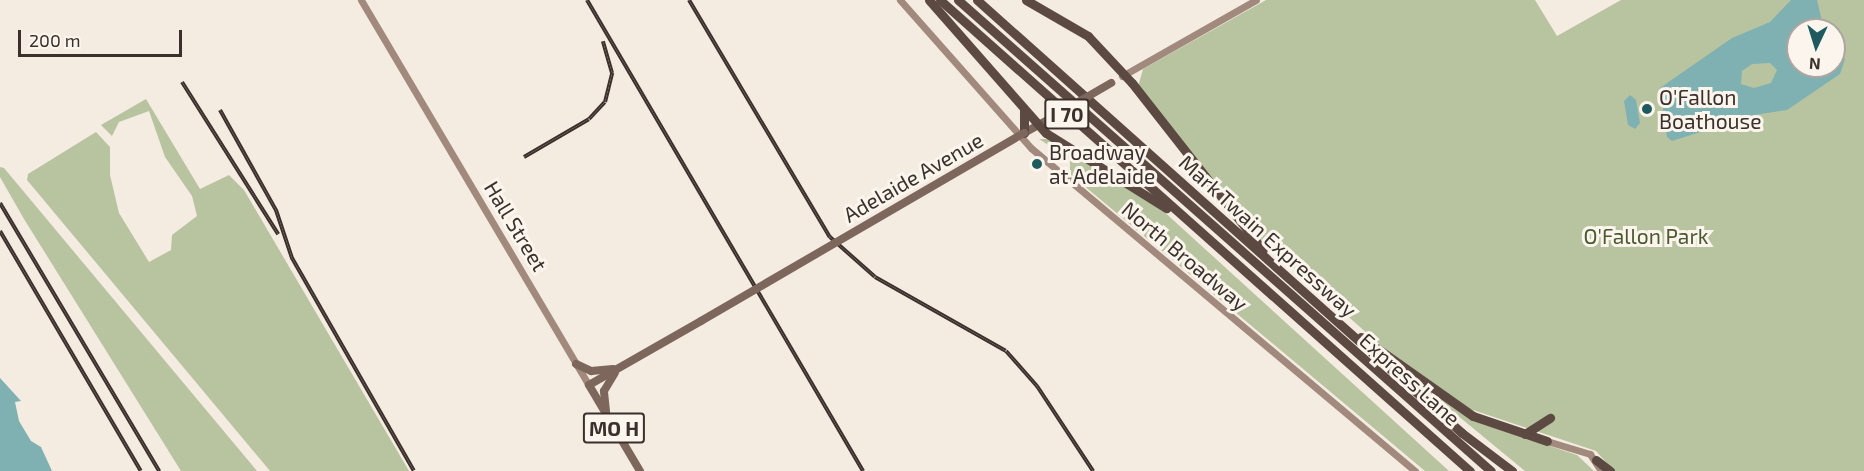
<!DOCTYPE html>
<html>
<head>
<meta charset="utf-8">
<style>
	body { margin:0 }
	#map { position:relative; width:1864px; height:471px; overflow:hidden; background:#f4ebe1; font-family:"Exo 2",sans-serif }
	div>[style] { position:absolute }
	.green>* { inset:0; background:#b8c4a0 }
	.water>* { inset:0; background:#7fb0b2 }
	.secondary>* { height:7px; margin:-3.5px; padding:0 3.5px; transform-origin:3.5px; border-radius:3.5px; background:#a18a7d }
	.primary>* { height:8px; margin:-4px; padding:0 4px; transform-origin:4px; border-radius:4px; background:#7d675c }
	.motorway>* { height:9px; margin:-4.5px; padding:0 4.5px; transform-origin:4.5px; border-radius:4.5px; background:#5c4a42 }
	.rail>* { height:4px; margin-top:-2px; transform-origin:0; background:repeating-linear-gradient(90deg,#fbf5ee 0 4.5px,#3b302b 0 9px); box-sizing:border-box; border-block:2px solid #3b302b }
	.primary-bridge>* { height:8px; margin:-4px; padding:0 4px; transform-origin:4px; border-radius:4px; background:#7d675c }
	.dots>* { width:16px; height:16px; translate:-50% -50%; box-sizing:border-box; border:3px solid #fbf5ee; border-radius:50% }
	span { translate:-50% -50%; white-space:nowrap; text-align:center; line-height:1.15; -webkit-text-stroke:6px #fbf5ee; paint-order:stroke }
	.shield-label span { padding:2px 4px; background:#fbf5ee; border:2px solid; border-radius:4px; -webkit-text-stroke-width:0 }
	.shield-label { font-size:20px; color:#3b302b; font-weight:700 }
	.poi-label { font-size:21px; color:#3b302b }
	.left { translate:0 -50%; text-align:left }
	.street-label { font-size:21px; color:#3b302b }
	.park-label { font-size:21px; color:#4a5a2e }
	.north { position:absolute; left:1786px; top:18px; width:60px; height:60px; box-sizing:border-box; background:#fbf5ee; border:2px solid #aea6a0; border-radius:50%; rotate:184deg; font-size:16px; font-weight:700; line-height:24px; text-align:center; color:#3b302b }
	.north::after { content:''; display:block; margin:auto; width:21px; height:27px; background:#1f5a5e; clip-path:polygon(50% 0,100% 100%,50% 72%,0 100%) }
	.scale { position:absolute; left:18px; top:30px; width:164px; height:27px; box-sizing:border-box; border:3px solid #3b302b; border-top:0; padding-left:8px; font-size:18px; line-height:21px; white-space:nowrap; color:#3b302b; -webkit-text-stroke:4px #fbf5ee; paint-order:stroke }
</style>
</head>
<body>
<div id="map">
	<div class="green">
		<i style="clip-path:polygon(evenodd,1266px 0,1535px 0,1557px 36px,1621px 0,1864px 0,1864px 471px,1614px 471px,1596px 451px,1464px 407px,1387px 351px,1262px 240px,1138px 87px,1143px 69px,1266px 0,1798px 30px,1834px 30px,1834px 66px,1798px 66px,1798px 30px)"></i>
		<i style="clip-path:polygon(146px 99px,200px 189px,229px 175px,244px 190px,409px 471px,270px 471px,27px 180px,28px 174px,96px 132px,110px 147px,110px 175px,119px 213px,149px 262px,171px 250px,172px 235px,197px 216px,192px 196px,165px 157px,149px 111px,119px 122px,112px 136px,101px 125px)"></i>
		<i style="clip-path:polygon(1039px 139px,1049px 139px,1161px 209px,1449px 471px,1425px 471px,1070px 174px,1070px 159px)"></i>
		<i style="clip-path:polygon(0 167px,4px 168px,257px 471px,181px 471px,24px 219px,0 177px)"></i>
		<i style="clip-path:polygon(1400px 368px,1474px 421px,1577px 455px,1594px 471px,1525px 471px)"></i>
	</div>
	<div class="water">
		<i style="clip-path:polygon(evenodd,1791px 0,1817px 0,1824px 30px,1798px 30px,1798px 66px,1834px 66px,1834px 48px,1845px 59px,1840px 74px,1787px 110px,1754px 115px,1672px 141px,1667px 137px,1660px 88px,1732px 38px,1770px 22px,1791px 0,1770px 63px,1777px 70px,1771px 83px,1754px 88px,1741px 84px,1742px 71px,1752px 64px,1770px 63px)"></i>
		<i style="clip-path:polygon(1630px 95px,1636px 100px,1640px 123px,1635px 129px,1628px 125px,1624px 101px)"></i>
		<i style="clip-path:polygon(0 378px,21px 401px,15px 402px,19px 421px,31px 441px,41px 447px,52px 471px,0 471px)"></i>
	</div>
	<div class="secondary">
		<i style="left:361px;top:0;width:447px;rotate:59.4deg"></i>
		<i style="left:900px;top:0;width:198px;rotate:48.5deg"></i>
		<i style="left:1031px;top:148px;width:502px;rotate:40.07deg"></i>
		<i style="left:1122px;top:76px;width:154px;rotate:-29.6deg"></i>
		<i style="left:1547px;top:441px;width:45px;rotate:16.8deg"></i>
		<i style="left:1590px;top:454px;width:20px;rotate:57deg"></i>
	</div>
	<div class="primary">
		<i style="left:1024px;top:133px;width:29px;rotate:-29deg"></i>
		<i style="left:576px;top:364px;width:17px;rotate:25deg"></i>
		<i style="left:591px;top:371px;width:22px;rotate:-5deg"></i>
		<i style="left:606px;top:411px;width:20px;rotate:-96deg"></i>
		<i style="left:604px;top:391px;width:21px;rotate:-59deg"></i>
		<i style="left:640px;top:471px;width:100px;rotate:-120.7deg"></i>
		<i style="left:589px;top:385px;width:129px;rotate:-29.7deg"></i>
	</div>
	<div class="motorway">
		<i style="left:929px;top:0;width:177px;rotate:48.7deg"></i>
		<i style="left:1046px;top:133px;width:142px;rotate:32deg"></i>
		<i style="left:940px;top:0;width:709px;rotate:41.63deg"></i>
		<i style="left:958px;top:0;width:711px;rotate:41.47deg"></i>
		<i style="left:977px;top:0;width:650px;rotate:41.76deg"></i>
		<i style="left:1462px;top:433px;width:63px;rotate:37.2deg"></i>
		<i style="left:1026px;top:0;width:72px;rotate:30.1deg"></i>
		<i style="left:1088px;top:36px;width:64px;rotate:46.9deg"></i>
		<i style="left:1132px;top:83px;width:212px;rotate:51.9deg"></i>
		<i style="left:1024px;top:110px;width:23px;rotate:90deg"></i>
		<i style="left:1361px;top:337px;width:137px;rotate:35.2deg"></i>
		<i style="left:1473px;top:416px;width:78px;rotate:18.7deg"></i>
		<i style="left:1525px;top:434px;width:30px;rotate:-33deg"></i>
		<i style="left:1596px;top:460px;width:18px;rotate:38deg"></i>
	</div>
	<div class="rail">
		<i style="left:587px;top:0;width:546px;rotate:59.63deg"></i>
		<i style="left:689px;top:0;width:276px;rotate:59.3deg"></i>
		<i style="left:830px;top:237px;width:60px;rotate:41.6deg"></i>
		<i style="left:875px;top:277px;width:150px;rotate:29.5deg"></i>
		<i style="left:1006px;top:351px;width:47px;rotate:48.5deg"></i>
		<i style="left:1037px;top:386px;width:102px;rotate:56.6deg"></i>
		<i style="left:182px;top:82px;width:180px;rotate:57.7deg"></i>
		<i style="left:220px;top:110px;width:115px;rotate:60.8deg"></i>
		<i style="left:276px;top:210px;width:51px;rotate:71.6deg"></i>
		<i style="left:292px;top:258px;width:245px;rotate:60.2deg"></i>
		<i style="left:524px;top:157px;width:75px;rotate:-30.3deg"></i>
		<i style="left:589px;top:119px;width:23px;rotate:-47deg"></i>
		<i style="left:605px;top:102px;width:30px;rotate:-76deg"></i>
		<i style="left:612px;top:73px;width:33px;rotate:-106deg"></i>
		<i style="left:0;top:203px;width:312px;rotate:59.3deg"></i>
		<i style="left:0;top:231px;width:278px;rotate:59.6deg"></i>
	</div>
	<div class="primary-bridge">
		<i style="left:1049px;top:119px;width:72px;rotate:-30.1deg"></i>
		<i style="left:701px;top:321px;width:374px;rotate:-30.2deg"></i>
	</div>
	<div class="dots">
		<i style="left:1647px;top:109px;background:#1f5a5e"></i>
		<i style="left:1037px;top:164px;background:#1f5a5e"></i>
	</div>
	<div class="shield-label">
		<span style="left:1067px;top:114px">I 70</span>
		<span style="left:614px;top:428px">MO H</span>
	</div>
	<div class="poi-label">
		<span class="left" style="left:1659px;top:109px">O'Fallon<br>Boathouse</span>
		<span class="left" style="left:1049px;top:164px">Broadway<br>at Adelaide</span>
	</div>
	<div class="street-label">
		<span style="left:913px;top:177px;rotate:-30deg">Adelaide Avenue</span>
		<span style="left:516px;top:226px;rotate:59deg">Hall Street</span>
		<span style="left:1268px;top:236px;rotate:42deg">Mark Twain Expressway</span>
		<span style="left:1185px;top:256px;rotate:40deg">North Broadway</span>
		<span style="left:1410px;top:379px;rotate:42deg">Express Lane</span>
	</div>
	<div class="park-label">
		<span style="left:1646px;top:236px">O'Fallon Park</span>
	</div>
	<div class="north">N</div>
	<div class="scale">200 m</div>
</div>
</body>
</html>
